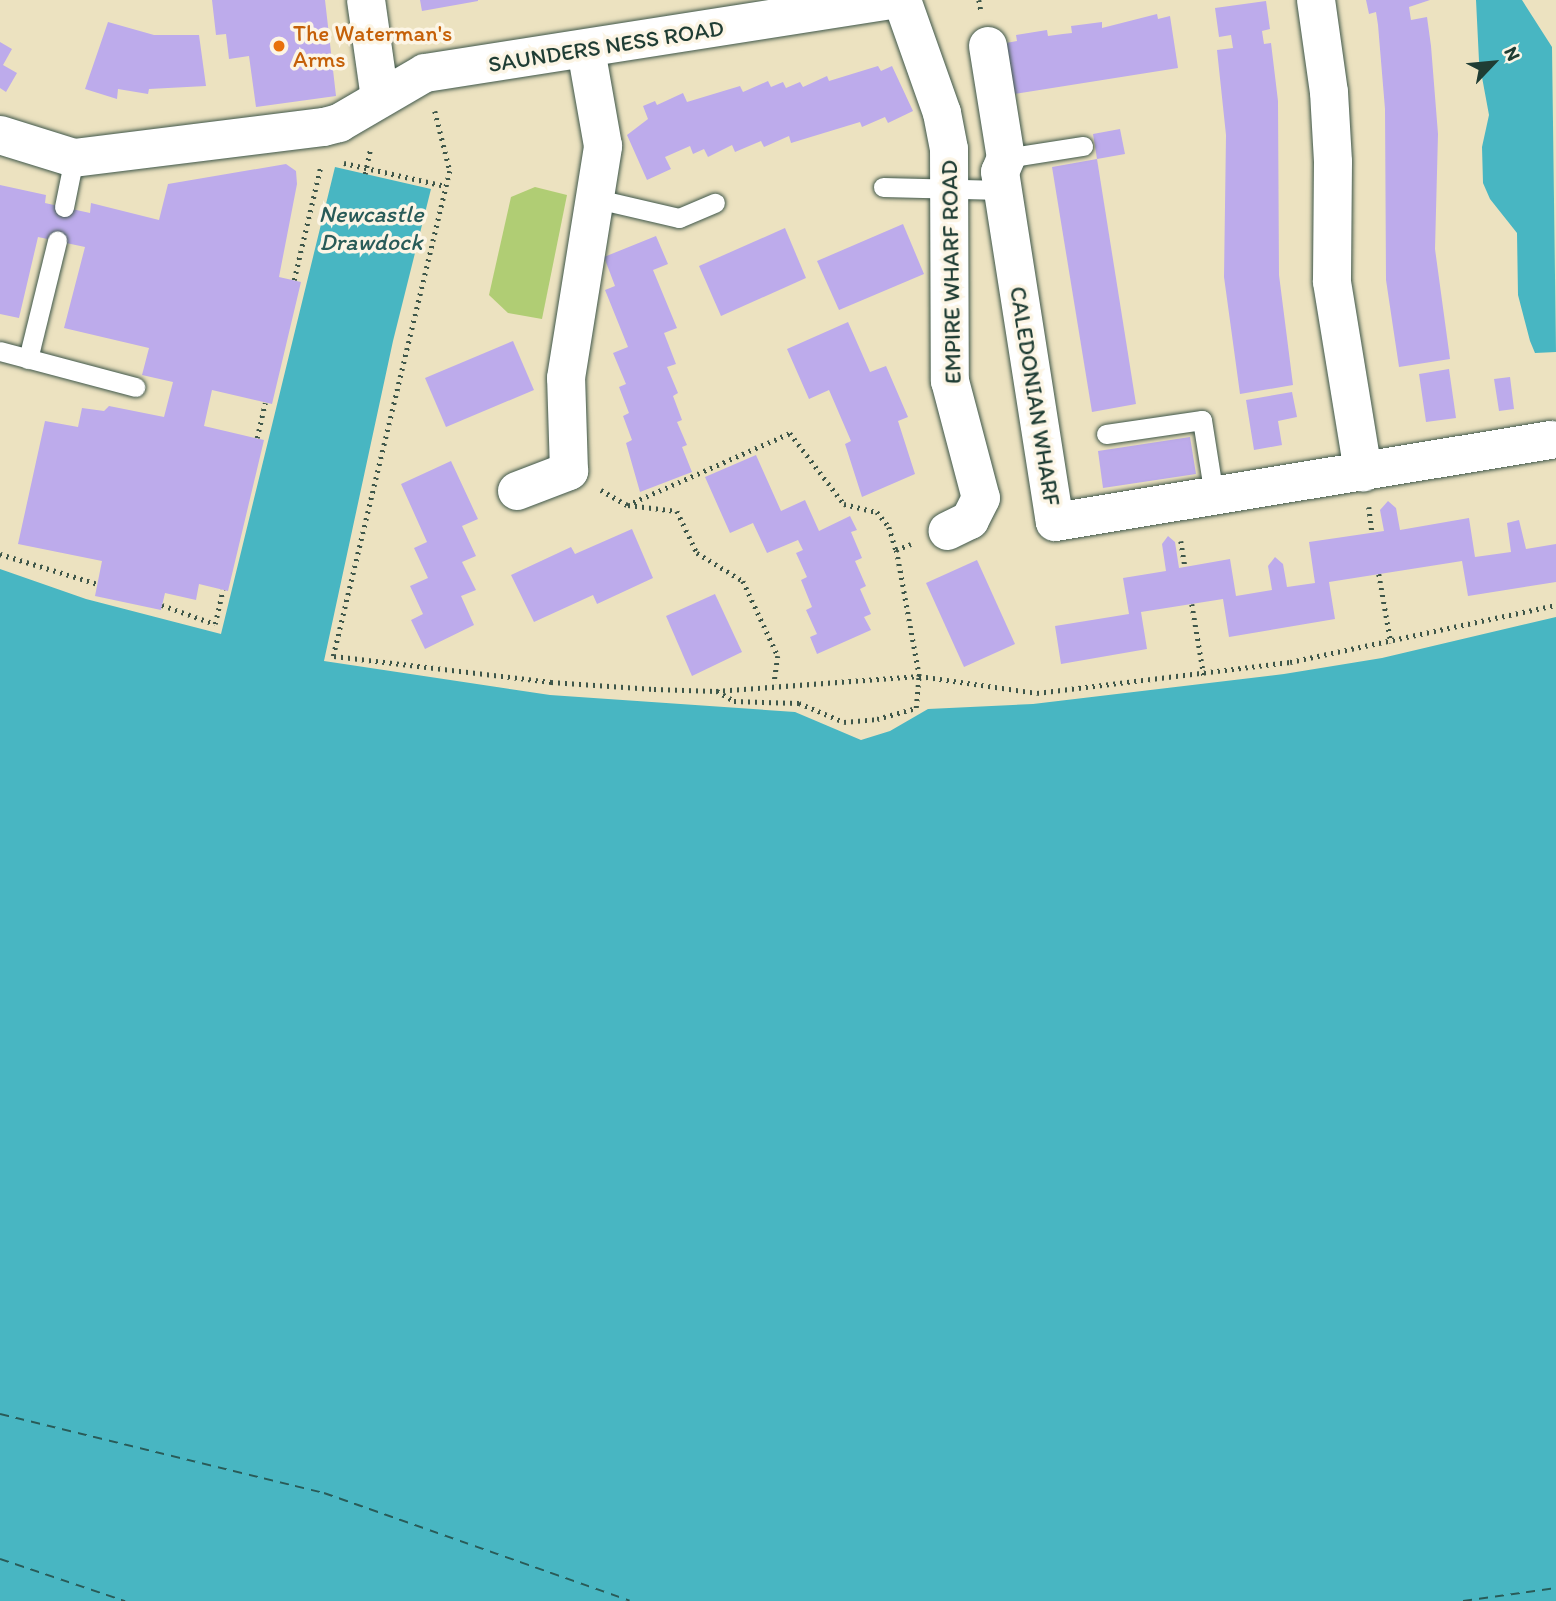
<!DOCTYPE html>
<html>
<head>
<meta charset="utf-8">
<style>
	body { margin:0 }
	#map { position:relative; width:1556px; height:1601px; overflow:hidden; background:#ece2c0; font-family:Itim,sans-serif }
	div>[style] { position:absolute }
	.green>* { inset:0; background:#b0cd74 }
	.water>* { inset:0; background:#48b6c2 }
	.ferry>* { height:2px; margin-top:-1px; transform-origin:0; background:repeating-linear-gradient(90deg,#295b58 0 9px,transparent 0 16px) }
	.building>* { inset:0; background:#bdabeb }
	.path>* { height:4.5px; margin-top:-2.25px; transform-origin:0; background:repeating-linear-gradient(90deg,#3e5649 0 2px,transparent 0 7px) }
	.roads { filter:drop-shadow(0 0 2px #3e5649) drop-shadow(0 0 2px #3e5649) }
	.service>* { height:19px; margin:-9.5px; padding:0 9.5px; transform-origin:9.5px; border-radius:9.5px; background:#fff }
	.minor>* { height:38px; margin:-19px; padding:0 19px; transform-origin:19px; border-radius:19px; background:#fff }
	.dots>* { width:19px; height:19px; translate:-50% -50%; box-sizing:border-box; border:4px solid #fcf5e5; border-radius:50% }
	span { translate:-50% -50%; white-space:nowrap; text-align:center; line-height:1.15; -webkit-text-stroke:7px #fcf5e5; paint-order:stroke }
	.food-label { font-size:23px; color:#c56008 }
	.left { translate:0 -50%; text-align:left }
	.street-label { font-size:23px; color:#1f3d34 }
	.water-label { font-size:24px; color:#295b58; font-style:italic }
	.north { position:absolute; left:1458px; top:28px; width:70px; height:70px; -webkit-text-stroke:5px #fcf5e5; paint-order:stroke; rotate:64deg; font-size:19px; font-weight:700; line-height:28px; text-align:center; color:#1f3d34 }
	.north::after { content:''; display:block; margin:auto; width:24px; height:32px; background:#1f3d34; clip-path:polygon(50% 0,100% 100%,50% 72%,0 100%) }
</style>
</head>
<body>
<div id="map">
	<div class="green">
		<i style="clip-path:polygon(535px 187px,567px 195px,542px 319px,508px 313px,489px 295px,511px 197px)"></i>
	</div>
	<div class="water">
		<i style="clip-path:polygon(1476px 0,1522px 0,1552px 47px,1556px 352px,1535px 353px,1530px 341px,1518px 295px,1517px 233px,1490px 199px,1483px 183px,1482px 147px,1489px 115px,1479px 61px)"></i>
		<i style="clip-path:polygon(335px 167px,431px 189px,393px 341px,324px 661px,550px 695px,795px 712px,861px 740px,890px 731px,928px 709px,1033px 704px,1284px 674px,1382px 658px,1556px 617px,1556px 1601px,0 1601px,0 569px,86px 599px,221px 634px)"></i>
	</div>
	<div class="ferry">
		<i style="left:0;top:1414px;width:333px;rotate:13.7deg"></i>
		<i style="left:324px;top:1493px;width:324px;rotate:19.4deg"></i>
		<i style="left:0;top:1559px;width:132px;rotate:18.6deg"></i>
		<i style="left:1463px;top:1601px;width:94px;rotate:-8deg"></i>
	</div>
	<div class="building">
		<i style="clip-path:polygon(212px 0,325px 0,336px 96px,256px 107px,249px 56px,229px 59px,226px 34px,216px 35px)"></i>
		<i style="clip-path:polygon(420px 0,478px 0,478px 1px,422px 11px)"></i>
		<i style="clip-path:polygon(1366px 0,1430px 0,1409px 7px,1411px 20px,1427px 17px,1431px 46px,1438px 134px,1435px 249px,1450px 359px,1399px 367px,1386px 280px,1385px 109px,1378px 25px,1376px 12px,1369px 14px)"></i>
		<i style="clip-path:polygon(1266px 1px,1270px 29px,1262px 31px,1264px 44px,1271px 43px,1278px 101px,1279px 275px,1293px 385px,1240px 394px,1224px 277px,1226px 135px,1217px 50px,1233px 48px,1231px 35px,1219px 37px,1215px 8px)"></i>
		<i style="clip-path:polygon(1157px 14px,1158px 19px,1170px 16px,1178px 68px,1014px 94px,1006px 43px,1017px 41px,1016px 35px,1047px 30px,1048px 36px,1063px 34px,1072px 33px,1071px 26px,1102px 22px,1102px 28px)"></i>
		<i style="clip-path:polygon(108px 22px,154px 35px,199px 35px,206px 86px,149px 89px,148px 94px,118px 89px,117px 99px,85px 89px)"></i>
		<i style="clip-path:polygon(0 42px,12px 49px,3px 65px,17px 73px,6px 92px,0 88px)"></i>
		<i style="clip-path:polygon(878px 66px,881px 71px,892px 66px,913px 111px,888px 123px,885px 117px,862px 127px,860px 122px,791px 143px,789px 136px,764px 147px,761px 141px,735px 152px,732px 145px,708px 157px,704px 149px,693px 154px,690px 146px,665px 157px,671px 169px,647px 180px,627px 135px,648px 119px,643px 106px,655px 101px,657px 105px,683px 93px,687px 102px,740px 86px,743px 92px,768px 81px,771px 87px,783px 82px,786px 88px,800px 82px,803px 87px,827px 76px,829px 81px)"></i>
		<i style="clip-path:polygon(1120px 129px,1125px 154px,1097px 159px,1093px 134px)"></i>
		<i style="clip-path:polygon(1097px 159px,1136px 404px,1092px 412px,1052px 167px)"></i>
		<i style="clip-path:polygon(286px 164px,296px 171px,297px 184px,279px 277px,301px 282px,272px 404px,212px 390px,204px 426px,264px 440px,228px 591px,199px 584px,196px 600px,165px 593px,161px 610px,95px 596px,102px 561px,18px 544px,45px 421px,78px 427px,82px 408px,104px 411px,109px 406px,164px 417px,173px 382px,142px 375px,149px 348px,64px 328px,85px 247px,38px 237px,19px 318px,0 314px,0 185px,46px 195px,45px 203px,90px 213px,91px 203px,159px 220px,168px 184px)"></i>
		<i style="clip-path:polygon(903px 224px,924px 274px,839px 310px,817px 261px)"></i>
		<i style="clip-path:polygon(785px 228px,806px 278px,721px 316px,699px 266px)"></i>
		<i style="clip-path:polygon(656px 236px,668px 264px,653px 270px,677px 328px,664px 333px,676px 364px,667px 367px,678px 393px,673px 396px,682px 420px,677px 422px,687px 445px,682px 447px,692px 472px,640px 492px,626px 443px,632px 440px,623px 416px,629px 413px,619px 387px,626px 384px,613px 353px,628px 347px,605px 290px,615px 286px,604px 257px)"></i>
		<i style="clip-path:polygon(848px 322px,870px 372px,886px 366px,908px 417px,898px 421px,915px 474px,862px 497px,845px 444px,851px 441px,829px 390px,809px 399px,787px 349px)"></i>
		<i style="clip-path:polygon(513px 341px,534px 390px,446px 427px,425px 378px)"></i>
		<i style="clip-path:polygon(1449px 369px,1456px 418px,1426px 422px,1419px 374px)"></i>
		<i style="clip-path:polygon(1510px 377px,1514px 409px,1499px 411px,1494px 379px)"></i>
		<i style="clip-path:polygon(1292px 392px,1297px 417px,1278px 421px,1282px 445px,1254px 450px,1246px 400px)"></i>
		<i style="clip-path:polygon(1190px 437px,1196px 474px,1103px 488px,1098px 451px)"></i>
		<i style="clip-path:polygon(756px 455px,781px 511px,805px 500px,819px 531px,850px 516px,857px 530px,851px 532px,862px 558px,855px 561px,866px 586px,860px 589px,871px 614px,864px 617px,871px 630px,817px 654px,810px 637px,817px 634px,806px 610px,812px 607px,801px 580px,807px 577px,796px 553px,803px 550px,798px 540px,767px 553px,753px 523px,730px 533px,705px 477px)"></i>
		<i style="clip-path:polygon(451px 461px,478px 519px,462px 526px,476px 556px,462px 562px,476px 590px,461px 596px,474px 625px,425px 649px,411px 620px,423px 614px,410px 586px,428px 578px,414px 548px,427px 542px,401px 484px)"></i>
		<i style="clip-path:polygon(1388px 501px,1396px 508px,1400px 530px,1469px 518px,1475px 557px,1511px 552px,1507px 523px,1519px 520px,1526px 549px,1556px 544px,1556px 582px,1468px 596px,1462px 561px,1329px 582px,1335px 619px,1229px 637px,1223px 599px,1141px 612px,1147px 649px,1061px 664px,1055px 626px,1129px 614px,1123px 578px,1166px 571px,1162px 544px,1168px 536px,1175px 542px,1179px 568px,1230px 559px,1236px 596px,1272px 590px,1268px 566px,1275px 557px,1283px 564px,1287px 587px,1315px 583px,1309px 542px,1384px 531px,1380px 510px)"></i>
		<i style="clip-path:polygon(632px 529px,653px 578px,597px 604px,593px 595px,534px 622px,511px 575px,571px 547px,575px 554px)"></i>
		<i style="clip-path:polygon(977px 560px,1015px 644px,964px 667px,926px 583px)"></i>
		<i style="clip-path:polygon(715px 594px,742px 652px,692px 676px,666px 616px)"></i>
	</div>
	<div class="path">
		<i style="left:979px;top:0;width:10px;rotate:79deg"></i>
		<i style="left:435px;top:111px;width:62px;rotate:76deg"></i>
		<i style="left:450px;top:171px;width:499px;rotate:103.5deg"></i>
		<i style="left:334px;top:656px;width:219px;rotate:6.8deg"></i>
		<i style="left:551px;top:682px;width:103px;rotate:3.9deg"></i>
		<i style="left:654px;top:689px;width:62px;rotate:1.8deg"></i>
		<i style="left:716px;top:691px;width:204px;rotate:-4.2deg"></i>
		<i style="left:919px;top:676px;width:119px;rotate:8.2deg"></i>
		<i style="left:1037px;top:693px;width:255px;rotate:-7deg"></i>
		<i style="left:1290px;top:662px;width:272px;rotate:-12.1deg"></i>
		<i style="left:344px;top:163px;width:104px;rotate:12.8deg"></i>
		<i style="left:365px;top:174px;width:25px;rotate:-78deg"></i>
		<i style="left:294px;top:280px;width:118px;rotate:-76.8deg"></i>
		<i style="left:257px;top:438px;width:36px;rotate:-77deg"></i>
		<i style="left:601px;top:490px;width:30px;rotate:30deg"></i>
		<i style="left:627px;top:505px;width:178px;rotate:-23.8deg"></i>
		<i style="left:790px;top:433px;width:89px;rotate:52.7deg"></i>
		<i style="left:844px;top:504px;width:34px;rotate:14deg"></i>
		<i style="left:877px;top:512px;width:19px;rotate:51deg"></i>
		<i style="left:889px;top:527px;width:24px;rotate:73deg"></i>
		<i style="left:628px;top:505px;width:49px;rotate:7deg"></i>
		<i style="left:677px;top:511px;width:47px;rotate:64.5deg"></i>
		<i style="left:697px;top:553px;width:54px;rotate:31.3deg"></i>
		<i style="left:743px;top:581px;width:83px;rotate:65deg"></i>
		<i style="left:778px;top:656px;width:28px;rotate:98deg"></i>
		<i style="left:1369px;top:507px;width:25px;rotate:83deg"></i>
		<i style="left:1181px;top:541px;width:25px;rotate:81deg"></i>
		<i style="left:0;top:554px;width:102px;rotate:17deg"></i>
		<i style="left:1379px;top:574px;width:70px;rotate:80.1deg"></i>
		<i style="left:1192px;top:604px;width:73px;rotate:80.5deg"></i>
		<i style="left:162px;top:605px;width:56px;rotate:19.7deg"></i>
		<i style="left:215px;top:624px;width:35px;rotate:-77deg"></i>
		<i style="left:717px;top:691px;width:20px;rotate:30deg"></i>
		<i style="left:734px;top:701px;width:65px;rotate:1.8deg"></i>
		<i style="left:799px;top:703px;width:49px;rotate:22.9deg"></i>
		<i style="left:844px;top:722px;width:33px;rotate:-5deg"></i>
		<i style="left:877px;top:719px;width:41px;rotate:-15.8deg"></i>
		<i style="left:916px;top:708px;width:32px;rotate:-85deg"></i>
		<i style="left:919px;top:676px;width:128px;rotate:-100.3deg"></i>
		<i style="left:896px;top:550px;width:16px;rotate:-22deg"></i>
	</div>
	<div class="roads">
		<div class="service">
			<i style="left:1006px;top:158px;width:78px;rotate:-8.9deg"></i>
			<i style="left:883px;top:187px;width:119px;rotate:1.4deg"></i>
			<i style="left:597px;top:199px;width:84px;rotate:13deg"></i>
			<i style="left:679px;top:218px;width:39px;rotate:-23deg"></i>
			<i style="left:64px;top:207px;width:50px;rotate:-78.5deg"></i>
			<i style="left:0;top:351px;width:140px;rotate:14.9deg"></i>
			<i style="left:28px;top:359px;width:122px;rotate:-76.2deg"></i>
			<i style="left:1106px;top:434px;width:97px;rotate:-8.3deg"></i>
			<i style="left:1202px;top:420px;width:77px;rotate:81deg"></i>
		</div>
		<div class="minor">
			<i style="left:366px;top:0;width:99px;rotate:81.9deg"></i>
			<i style="left:902px;top:0;width:120px;rotate:70.5deg"></i>
			<i style="left:942px;top:113px;width:37px;rotate:79deg"></i>
			<i style="left:949px;top:149px;width:232px;rotate:89.8deg"></i>
			<i style="left:950px;top:381px;width:121px;rotate:75.2deg"></i>
			<i style="left:981px;top:498px;width:25px;rotate:117deg"></i>
			<i style="left:970px;top:520px;width:25px;rotate:154deg"></i>
			<i style="left:1316px;top:0;width:93px;rotate:82deg"></i>
			<i style="left:1329px;top:92px;width:70px;rotate:86.7deg"></i>
			<i style="left:1333px;top:162px;width:120px;rotate:90.5deg"></i>
			<i style="left:1332px;top:282px;width:193px;rotate:80.7deg"></i>
			<i style="left:988px;top:46px;width:113px;rotate:80.9deg"></i>
			<i style="left:1006px;top:158px;width:15px;rotate:113deg"></i>
			<i style="left:1000px;top:172px;width:354px;rotate:81.1deg"></i>
			<i style="left:1055px;top:522px;width:503px;rotate:-9.39deg"></i>
			<i style="left:0;top:135px;width:77px;rotate:17.3deg"></i>
			<i style="left:74px;top:158px;width:252px;rotate:-7.1deg"></i>
			<i style="left:324px;top:127px;width:16px;rotate:-15deg"></i>
			<i style="left:339px;top:123px;width:99px;rotate:-30.2deg"></i>
			<i style="left:425px;top:73px;width:474px;rotate:-8.9deg"></i>
			<i style="left:517px;top:491px;width:56px;rotate:-21deg"></i>
			<i style="left:569px;top:471px;width:93px;rotate:-91.8deg"></i>
			<i style="left:566px;top:378px;width:235px;rotate:-80.9deg"></i>
			<i style="left:603px;top:146px;width:97px;rotate:-100deg"></i>
		</div>
	</div>
	<div class="dots">
		<i style="left:279px;top:46px;background:#e8710a"></i>
	</div>
	<div class="food-label">
		<span class="left" style="left:293px;top:46px">The Waterman's<br>Arms</span>
	</div>
	<div class="street-label">
		<span style="left:606px;top:46px;rotate:-9deg">SAUNDERS NESS ROAD</span>
		<span style="left:951px;top:272px;rotate:-91deg">EMPIRE WHARF ROAD</span>
		<span style="left:1035px;top:396px;rotate:81deg">CALEDONIAN WHARF</span>
	</div>
	<div class="water-label">
		<span style="left:371px;top:228px">Newcastle<br>Drawdock</span>
	</div>
	<div class="north">N</div>
</div>
</body>
</html>
